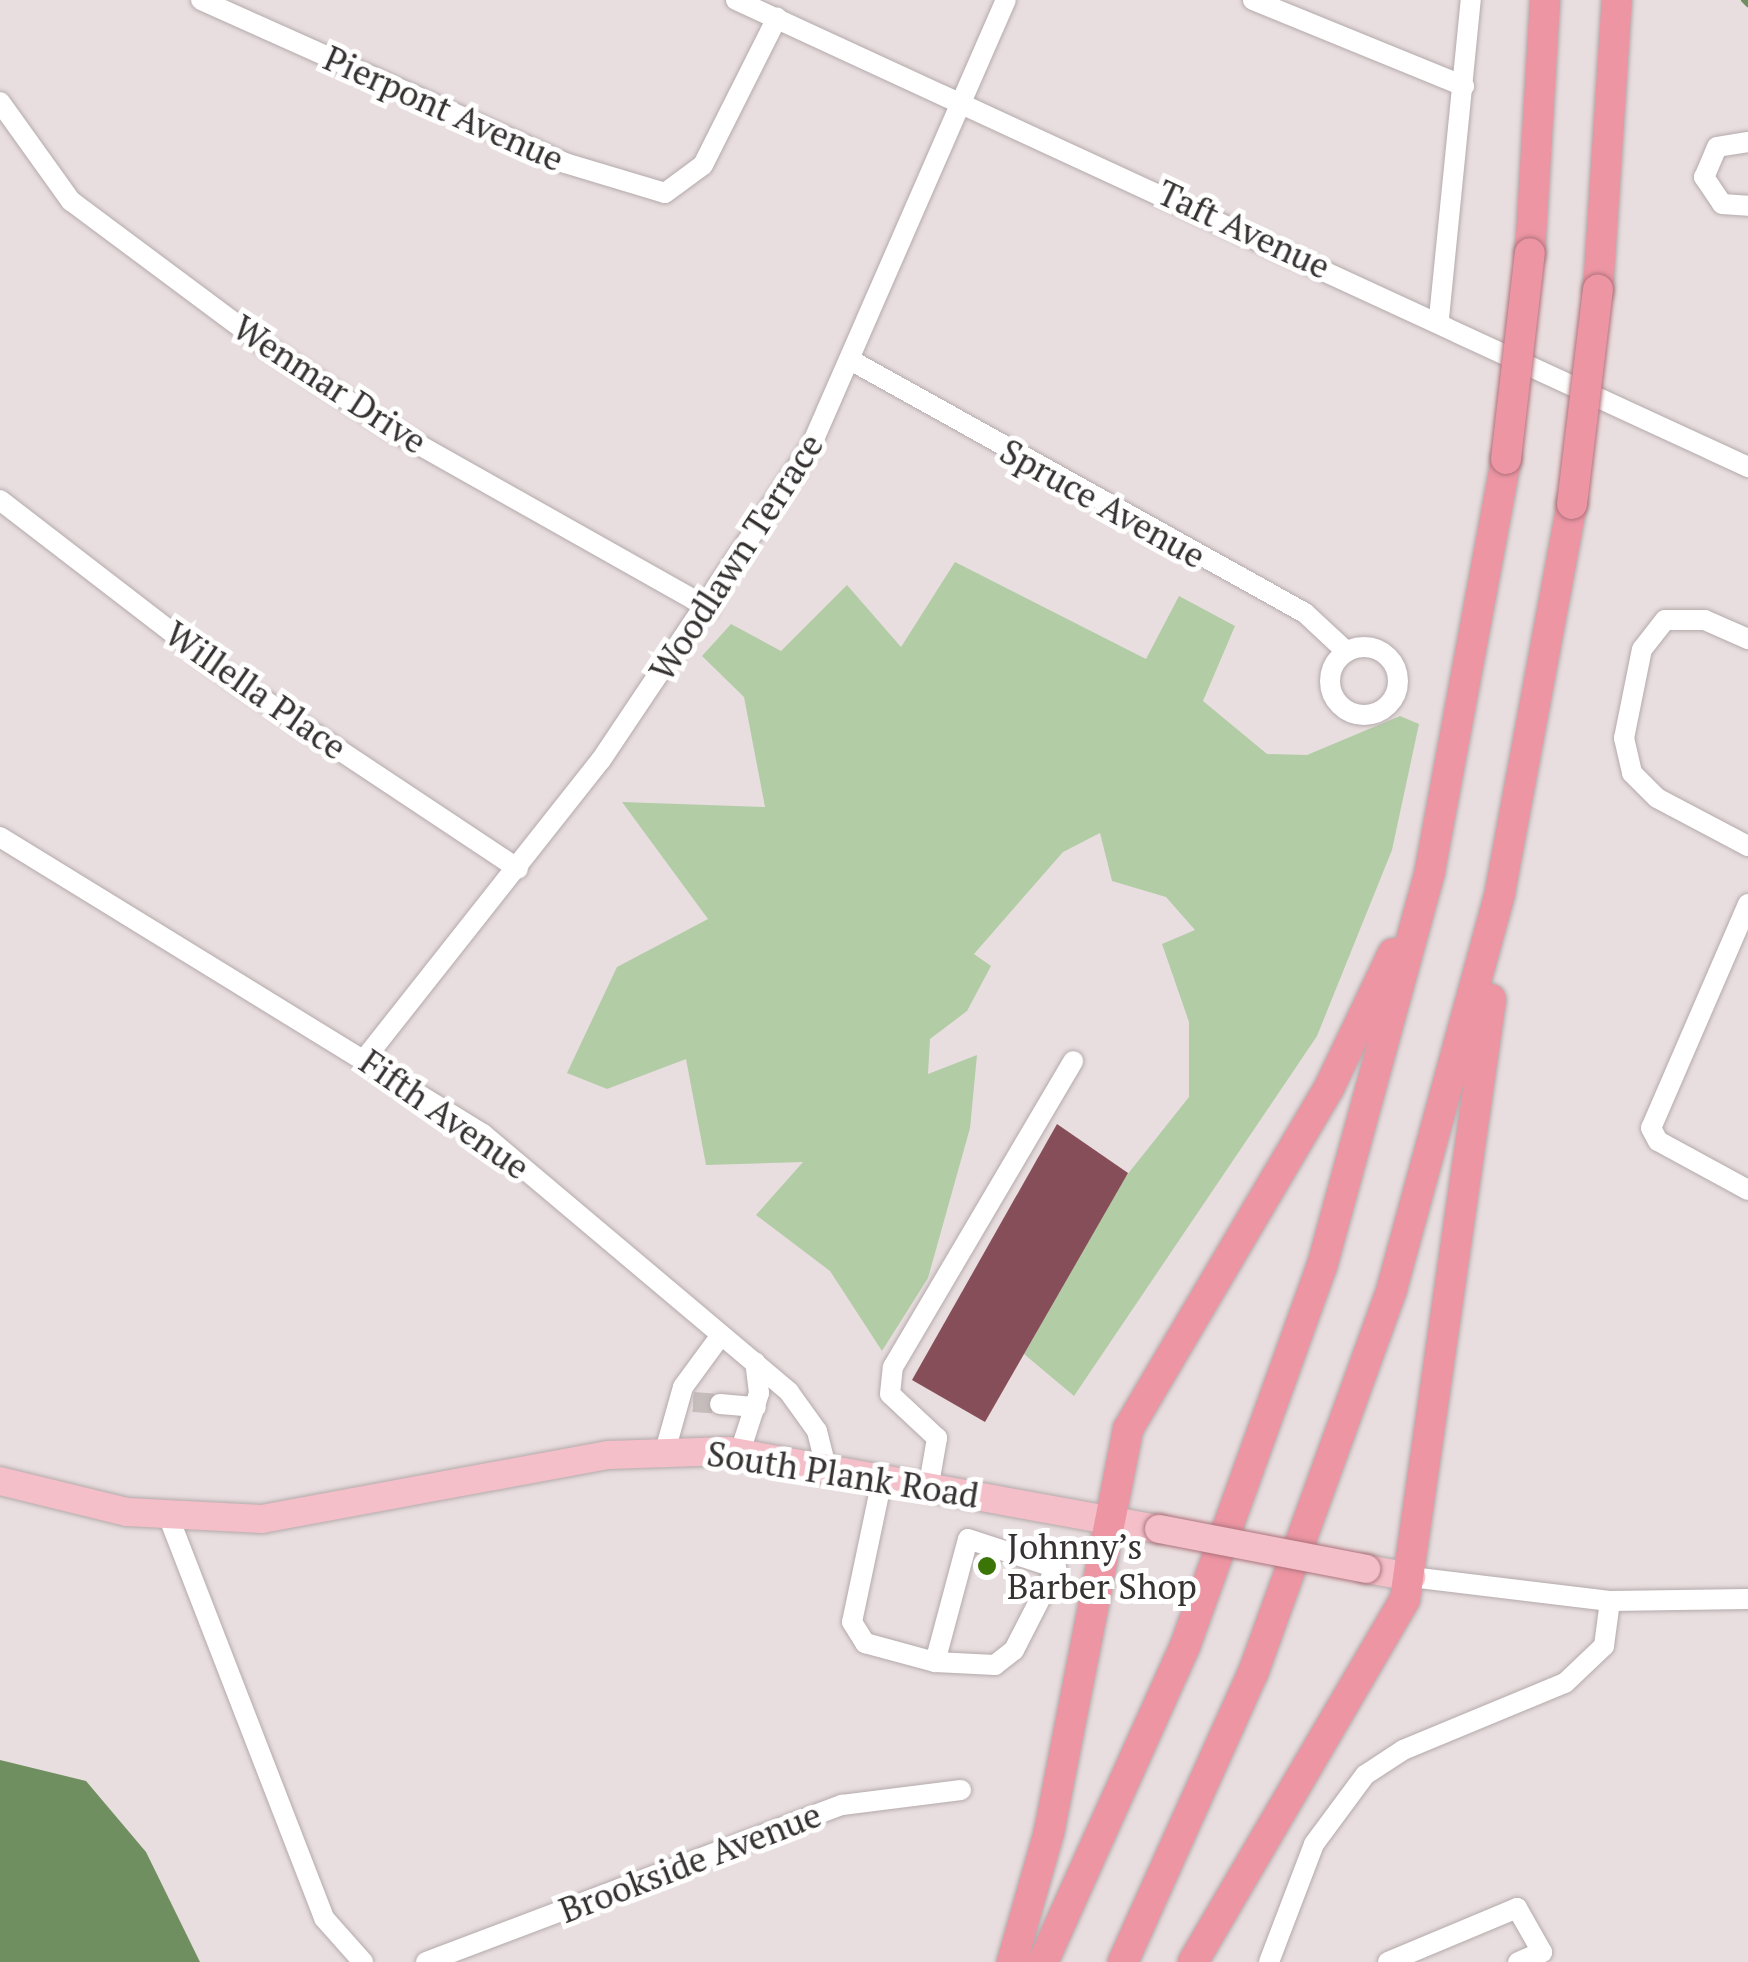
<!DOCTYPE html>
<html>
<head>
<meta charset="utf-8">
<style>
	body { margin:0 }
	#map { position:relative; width:1748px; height:1962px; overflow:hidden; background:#e9dedf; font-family:"PT Serif",serif }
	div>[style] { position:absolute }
	.green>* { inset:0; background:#b2cca6 }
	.water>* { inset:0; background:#708f60 }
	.stream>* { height:6px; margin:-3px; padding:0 3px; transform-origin:3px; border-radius:3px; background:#708f60 }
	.building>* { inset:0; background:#864e58 }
	.minor-tunnel>* { height:20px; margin-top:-10px; transform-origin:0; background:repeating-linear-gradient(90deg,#c5bcbc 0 20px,transparent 0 30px) }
	.roads { filter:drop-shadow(0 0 2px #b4aaab) drop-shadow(0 0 2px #b4aaab) }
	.minor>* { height:20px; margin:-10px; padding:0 10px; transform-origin:10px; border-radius:10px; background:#fff }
	.minor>.ring { margin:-10px; padding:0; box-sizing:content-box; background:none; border:20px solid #fff; border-radius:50% }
	.major>* { height:28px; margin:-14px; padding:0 14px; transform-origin:14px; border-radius:14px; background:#f4bfc8 }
	.highway>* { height:30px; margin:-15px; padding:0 15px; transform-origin:15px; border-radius:15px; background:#ed95a3 }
	.bridges { filter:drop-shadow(0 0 2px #ad727b) drop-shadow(0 0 2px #ad727b) }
	.major-bridge>* { height:28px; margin:-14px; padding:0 14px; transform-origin:14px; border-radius:14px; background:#f4bfc8 }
	.highway-bridge>* { height:30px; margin:-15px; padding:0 15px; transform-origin:15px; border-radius:15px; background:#ed95a3 }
	.dots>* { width:28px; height:28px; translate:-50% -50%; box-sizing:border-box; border:5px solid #fff; border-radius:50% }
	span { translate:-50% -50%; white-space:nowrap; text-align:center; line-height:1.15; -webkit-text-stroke:10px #fff; paint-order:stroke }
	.street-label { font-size:35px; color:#363232 }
	.poi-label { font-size:35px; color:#363232 }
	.left { translate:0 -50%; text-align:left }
</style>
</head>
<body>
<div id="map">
	<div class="green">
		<i style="clip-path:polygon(955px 562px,1146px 659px,1179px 596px,1235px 626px,1203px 701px,1267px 754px,1307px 755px,1400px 716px,1419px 724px,1392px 850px,1317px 1036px,1074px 1396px,1024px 1354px,1123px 1180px,1189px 1097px,1189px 1022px,1162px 944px,1195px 930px,1166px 897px,1112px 881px,1100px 833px,1063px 852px,974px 954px,991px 966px,967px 1011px,930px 1039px,928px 1074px,977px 1055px,970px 1128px,928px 1278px,882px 1351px,830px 1271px,756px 1215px,803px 1162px,706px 1165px,686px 1059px,607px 1089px,567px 1073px,617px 967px,708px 919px,622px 802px,765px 807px,744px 697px,702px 656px,731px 624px,781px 651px,847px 585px,901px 647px)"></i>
	</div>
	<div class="water">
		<i style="clip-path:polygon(0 1760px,86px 1781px,146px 1852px,200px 1962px,0 1962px)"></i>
	</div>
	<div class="stream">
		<i style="left:1744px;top:0;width:6px;rotate:45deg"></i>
	</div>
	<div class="building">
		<i style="clip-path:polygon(1057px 1124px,1128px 1173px,985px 1422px,912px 1380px)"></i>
	</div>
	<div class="minor-tunnel">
		<i style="left:693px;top:1402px;width:27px;rotate:4deg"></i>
	</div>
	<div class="roads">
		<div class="minor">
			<i style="left:201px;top:0;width:399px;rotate:24.1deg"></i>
			<i style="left:565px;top:163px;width:104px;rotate:16.7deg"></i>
			<i style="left:665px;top:193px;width:47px;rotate:-36.4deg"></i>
			<i style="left:703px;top:165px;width:165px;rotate:-63.3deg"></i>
			<i style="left:736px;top:0;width:1115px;rotate:24.77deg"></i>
			<i style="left:1253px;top:0;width:228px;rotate:22.2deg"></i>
			<i style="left:0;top:102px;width:122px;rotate:54.4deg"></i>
			<i style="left:71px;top:201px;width:239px;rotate:36.7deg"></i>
			<i style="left:263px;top:344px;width:154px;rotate:33.6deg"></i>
			<i style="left:391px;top:429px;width:365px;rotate:29.4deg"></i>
			<i style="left:1748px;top:142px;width:31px;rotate:171deg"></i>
			<i style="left:1717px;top:147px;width:33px;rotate:113deg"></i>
			<i style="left:1704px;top:177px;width:32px;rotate:56deg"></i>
			<i style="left:1722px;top:204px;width:26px;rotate:4deg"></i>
			<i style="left:1439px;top:318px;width:320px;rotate:-84.3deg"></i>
			<i style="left:854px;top:362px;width:516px;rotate:29.1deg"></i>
			<i style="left:1305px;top:613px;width:57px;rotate:42.9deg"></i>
			<i style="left:0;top:500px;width:295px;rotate:37.6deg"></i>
			<i style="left:234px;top:680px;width:341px;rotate:33.6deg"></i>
			<i style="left:1748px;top:639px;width:47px;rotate:-156.2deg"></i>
			<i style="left:1705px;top:620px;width:40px;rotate:180deg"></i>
			<i style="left:1665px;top:620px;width:37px;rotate:128deg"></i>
			<i style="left:1642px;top:649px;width:91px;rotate:101.4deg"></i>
			<i style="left:1624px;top:738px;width:36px;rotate:77deg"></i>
			<i style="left:1632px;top:773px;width:35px;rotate:45deg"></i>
			<i style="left:1657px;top:798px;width:103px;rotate:27.8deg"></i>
			<i class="ring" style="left:1330px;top:647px;width:48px;height:48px"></i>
			<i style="left:0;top:837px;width:567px;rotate:31.59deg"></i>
			<i style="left:483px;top:1134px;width:400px;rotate:40.1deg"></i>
			<i style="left:789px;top:1392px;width:48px;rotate:54.3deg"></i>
			<i style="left:817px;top:1431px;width:33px;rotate:76deg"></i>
			<i style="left:1748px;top:904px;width:244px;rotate:113.4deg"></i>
			<i style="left:1651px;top:1128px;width:15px;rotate:62deg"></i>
			<i style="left:1658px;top:1141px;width:102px;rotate:28.6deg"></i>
			<i style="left:367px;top:1056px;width:377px;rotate:-51.7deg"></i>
			<i style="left:601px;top:760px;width:378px;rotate:-56.2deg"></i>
			<i style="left:811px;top:446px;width:487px;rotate:-66.4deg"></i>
			<i style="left:720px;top:1404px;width:36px;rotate:5deg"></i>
			<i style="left:665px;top:1451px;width:66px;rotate:-74.3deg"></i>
			<i style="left:683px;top:1387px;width:64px;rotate:-53.8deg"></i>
			<i style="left:740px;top:1452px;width:62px;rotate:-72.1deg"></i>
			<i style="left:759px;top:1393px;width:31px;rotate:-97deg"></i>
			<i style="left:883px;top:1475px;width:150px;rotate:101.9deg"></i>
			<i style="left:852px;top:1622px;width:25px;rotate:58deg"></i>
			<i style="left:865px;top:1643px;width:73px;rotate:15.2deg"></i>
			<i style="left:935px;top:1662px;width:127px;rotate:-75deg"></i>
			<i style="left:968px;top:1539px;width:93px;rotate:18.2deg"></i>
			<i style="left:1056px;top:1568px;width:92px;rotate:117.1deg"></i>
			<i style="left:1014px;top:1650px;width:24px;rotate:142deg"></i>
			<i style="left:995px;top:1665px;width:60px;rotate:-177.1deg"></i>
			<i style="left:929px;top:1484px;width:47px;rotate:-80.1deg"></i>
			<i style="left:937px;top:1438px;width:64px;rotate:-136.9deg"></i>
			<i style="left:890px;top:1394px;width:27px;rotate:-84deg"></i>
			<i style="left:893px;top:1367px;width:355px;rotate:-59.5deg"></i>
			<i style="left:169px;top:1518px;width:429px;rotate:68.8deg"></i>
			<i style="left:324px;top:1918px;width:59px;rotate:48.4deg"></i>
			<i style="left:1411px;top:1577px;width:200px;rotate:6.9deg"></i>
			<i style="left:1610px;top:1601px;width:138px;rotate:-0.8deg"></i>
			<i style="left:426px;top:1962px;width:445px;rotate:-20.7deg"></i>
			<i style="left:842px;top:1805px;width:120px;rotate:-7.2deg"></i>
			<i style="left:1269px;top:1962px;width:126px;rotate:-69.1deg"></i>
			<i style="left:1314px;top:1844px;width:86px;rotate:-53.5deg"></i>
			<i style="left:1365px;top:1775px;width:45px;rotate:-33.3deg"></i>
			<i style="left:1403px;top:1750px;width:175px;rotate:-22.5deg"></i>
			<i style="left:1565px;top:1683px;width:54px;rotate:-43.5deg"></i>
			<i style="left:1604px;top:1646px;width:45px;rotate:-82.4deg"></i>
			<i style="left:1388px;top:1962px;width:140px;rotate:-22.7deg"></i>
			<i style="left:1517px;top:1908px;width:51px;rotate:60.4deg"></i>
			<i style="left:1542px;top:1952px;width:26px;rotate:157deg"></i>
		</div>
		<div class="major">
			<i style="left:0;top:1481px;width:131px;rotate:13.7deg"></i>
			<i style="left:127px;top:1512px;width:135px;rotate:3deg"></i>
			<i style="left:262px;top:1519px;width:353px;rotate:-10.5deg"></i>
			<i style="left:609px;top:1455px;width:119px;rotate:-1.9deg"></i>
			<i style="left:728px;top:1451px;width:438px;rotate:10.3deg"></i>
			<i style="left:1366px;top:1569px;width:46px;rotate:10.1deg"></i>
		</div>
		<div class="highway">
			<i style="left:1530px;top:253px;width:253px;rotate:-86.6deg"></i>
			<i style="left:1598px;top:290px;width:291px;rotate:-86.3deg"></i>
			<i style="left:1012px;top:1962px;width:135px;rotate:-74.1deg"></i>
			<i style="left:1049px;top:1832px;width:411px;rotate:-78.9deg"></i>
			<i style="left:1128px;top:1429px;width:396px;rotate:-59.5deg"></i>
			<i style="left:1329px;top:1088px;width:149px;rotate:-64.6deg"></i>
			<i style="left:1043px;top:1962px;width:346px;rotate:-65.8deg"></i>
			<i style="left:1185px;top:1646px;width:404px;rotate:-70.2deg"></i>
			<i style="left:1322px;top:1266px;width:410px;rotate:-74.7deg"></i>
			<i style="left:1430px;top:870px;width:418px;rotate:-79.5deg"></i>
			<i style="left:1123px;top:1962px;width:317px;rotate:-65.8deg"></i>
			<i style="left:1253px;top:1673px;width:409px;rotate:-70.1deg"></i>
			<i style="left:1392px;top:1288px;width:410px;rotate:-74.7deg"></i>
			<i style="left:1500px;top:892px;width:395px;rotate:-79.5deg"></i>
			<i style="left:1193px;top:1962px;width:420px;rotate:-59.7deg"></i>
			<i style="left:1405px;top:1599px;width:606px;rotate:-81.84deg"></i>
		</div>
	</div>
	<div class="bridges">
		<div class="major-bridge">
			<i style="left:1159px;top:1529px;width:211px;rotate:10.9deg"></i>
		</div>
		<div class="highway-bridge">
			<i style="left:1506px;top:459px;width:207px;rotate:-83.4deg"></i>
			<i style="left:1572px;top:504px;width:216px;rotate:-83.1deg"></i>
		</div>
	</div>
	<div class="dots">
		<i style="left:987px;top:1566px;background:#3b7508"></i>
	</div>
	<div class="street-label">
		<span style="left:444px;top:108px;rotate:24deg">Pierpont Avenue</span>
		<span style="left:1244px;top:229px;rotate:25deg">Taft Avenue</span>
		<span style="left:330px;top:384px;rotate:33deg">Wenmar Drive</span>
		<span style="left:1103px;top:503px;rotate:29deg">Spruce Avenue</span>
		<span style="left:736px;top:557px;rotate:-57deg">Woodlawn Terrace</span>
		<span style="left:256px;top:690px;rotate:35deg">Willella Place</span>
		<span style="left:445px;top:1114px;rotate:35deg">Fifth Avenue</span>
		<span style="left:843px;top:1474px;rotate:9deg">South Plank Road</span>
		<span style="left:690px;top:1862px;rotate:-21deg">Brookside Avenue</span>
	</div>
	<div class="poi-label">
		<span class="left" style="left:1007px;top:1566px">Johnny’s<br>Barber Shop</span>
	</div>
</div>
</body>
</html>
